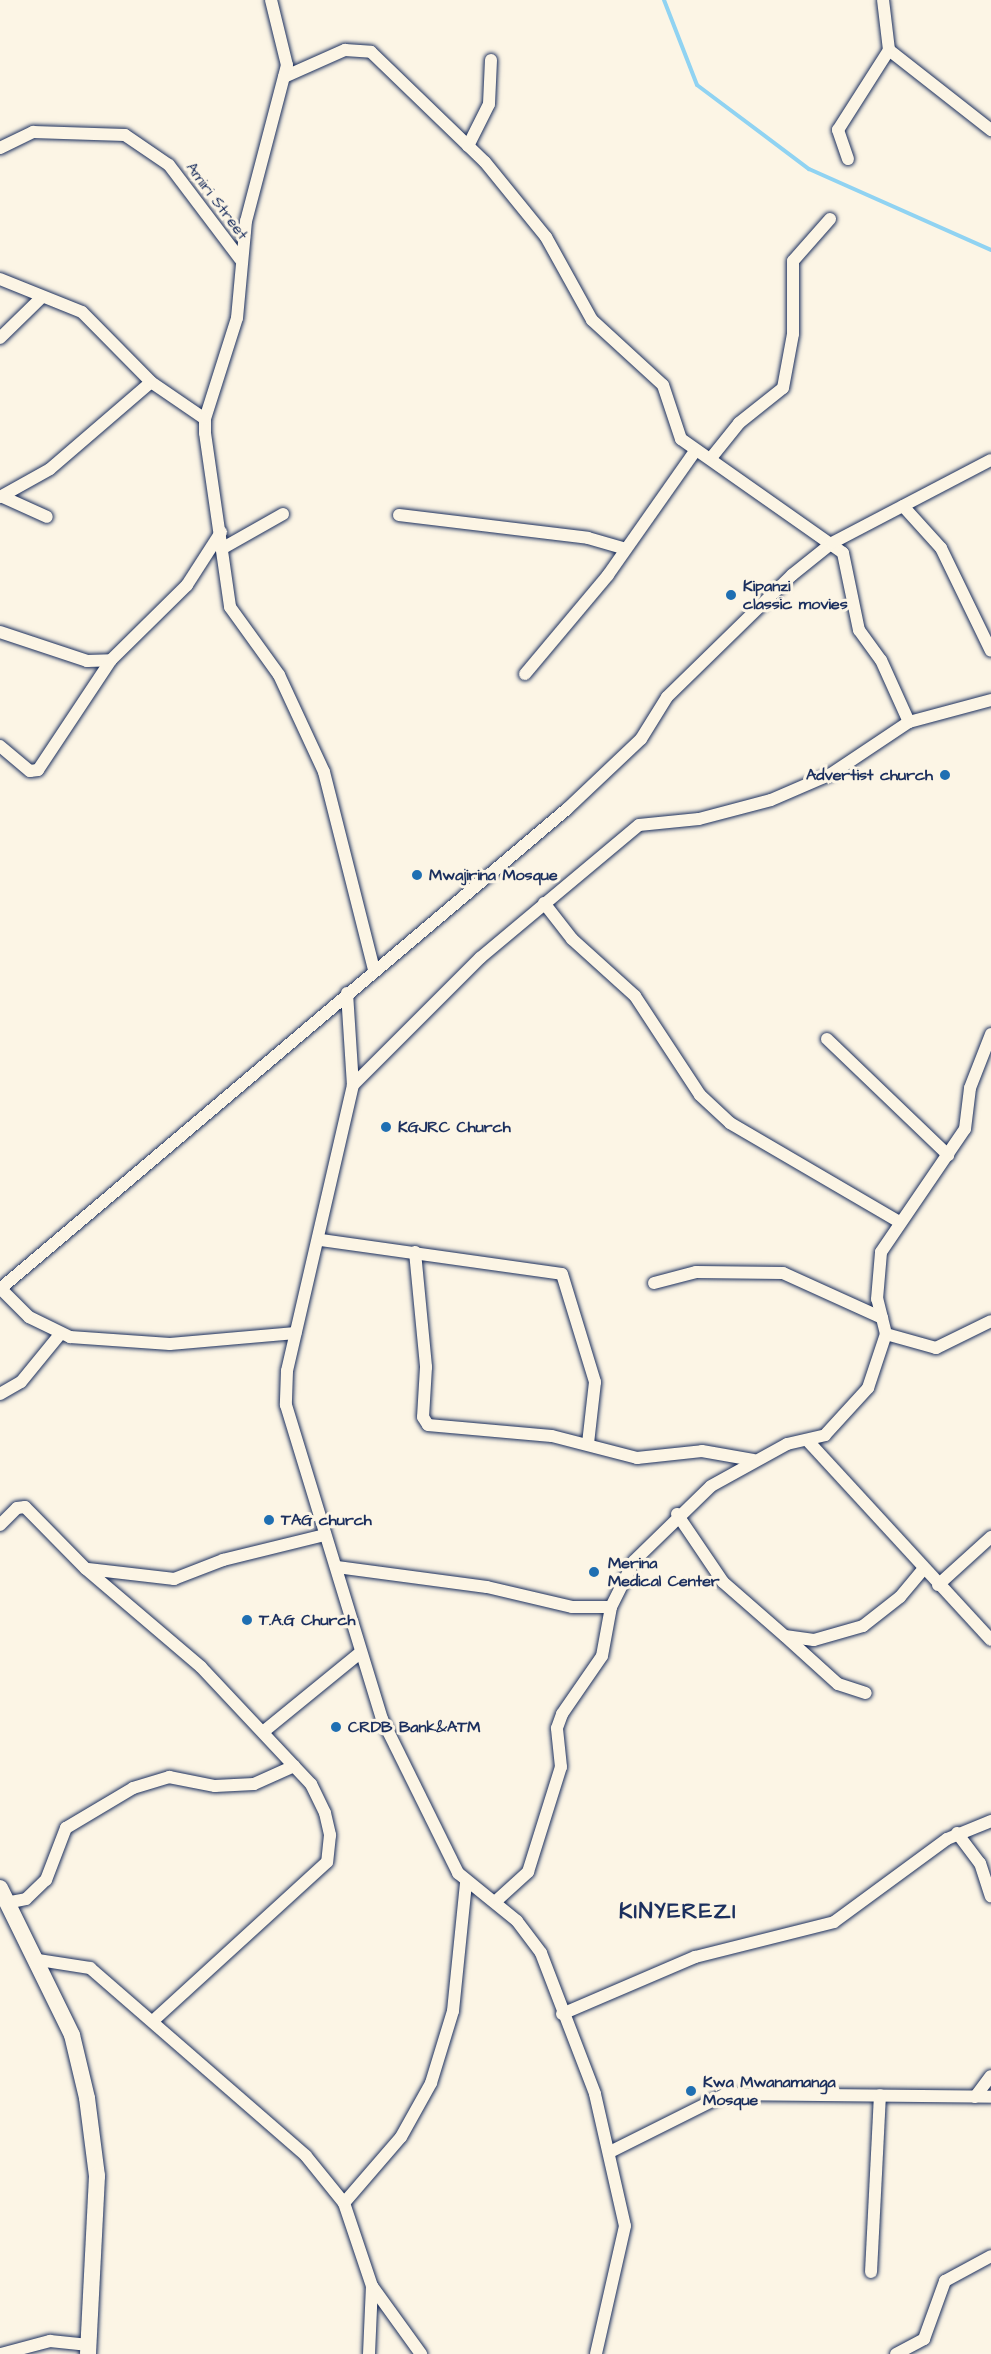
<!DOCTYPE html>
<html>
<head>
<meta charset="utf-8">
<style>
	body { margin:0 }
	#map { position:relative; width:991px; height:2354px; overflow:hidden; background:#fcf5e5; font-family:"Architects Daughter",sans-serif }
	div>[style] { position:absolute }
	.stream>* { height:4px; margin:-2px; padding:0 2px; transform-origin:2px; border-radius:2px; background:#90d3f2 }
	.roads { filter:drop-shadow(0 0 2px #1b2f5e) drop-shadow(0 0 2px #1b2f5e) }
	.street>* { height:12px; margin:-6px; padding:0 6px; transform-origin:6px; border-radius:6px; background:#fcf5e5 }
	.secondary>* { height:16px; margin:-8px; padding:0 8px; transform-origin:8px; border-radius:8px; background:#fcf5e5 }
	.dots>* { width:16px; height:16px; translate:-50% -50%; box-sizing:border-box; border:3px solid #fcf5e5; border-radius:50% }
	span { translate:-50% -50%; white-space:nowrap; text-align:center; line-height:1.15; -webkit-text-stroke:6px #fcf5e5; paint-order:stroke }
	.street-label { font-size:16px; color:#1b2f5e }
	.poi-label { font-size:16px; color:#1b2f5e; font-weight:700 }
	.left { translate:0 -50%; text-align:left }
	.right { translate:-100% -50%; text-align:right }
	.district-label { font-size:22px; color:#1b2f5e; font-weight:700; letter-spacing:1.5px }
</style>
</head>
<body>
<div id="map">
	<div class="stream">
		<i style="left:664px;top:0;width:91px;rotate:68.8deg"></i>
		<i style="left:697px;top:85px;width:140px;rotate:36.9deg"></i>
		<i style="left:809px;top:169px;width:199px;rotate:24deg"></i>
	</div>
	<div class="roads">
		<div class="street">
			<i style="left:271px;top:0;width:67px;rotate:76.2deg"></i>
			<i style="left:287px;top:65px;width:161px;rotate:104.7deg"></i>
			<i style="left:246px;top:221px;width:97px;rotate:95.3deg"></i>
			<i style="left:237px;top:318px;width:106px;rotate:107.6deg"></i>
			<i style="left:205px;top:419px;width:14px;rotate:90deg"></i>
			<i style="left:205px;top:433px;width:176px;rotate:81.8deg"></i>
			<i style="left:230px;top:607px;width:84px;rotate:54.2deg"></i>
			<i style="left:279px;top:675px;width:107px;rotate:65.1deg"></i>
			<i style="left:324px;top:772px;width:204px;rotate:75.8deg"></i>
			<i style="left:889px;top:50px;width:130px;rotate:38.1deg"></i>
			<i style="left:284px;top:77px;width:67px;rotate:-23.9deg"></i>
			<i style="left:345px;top:50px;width:26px;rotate:4deg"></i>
			<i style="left:371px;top:52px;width:158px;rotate:44deg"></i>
			<i style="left:485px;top:162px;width:97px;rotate:50.9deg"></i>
			<i style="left:546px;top:237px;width:95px;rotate:61deg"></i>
			<i style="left:592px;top:320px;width:96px;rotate:42.5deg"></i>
			<i style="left:663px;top:385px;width:57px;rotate:71.6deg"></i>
			<i style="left:681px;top:439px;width:198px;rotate:35.1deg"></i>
			<i style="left:843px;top:553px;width:79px;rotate:78.3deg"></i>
			<i style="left:859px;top:630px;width:37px;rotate:54deg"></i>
			<i style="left:881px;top:660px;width:68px;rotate:65.7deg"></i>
			<i style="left:468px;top:146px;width:47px;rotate:-63.4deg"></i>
			<i style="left:489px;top:104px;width:44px;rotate:-87.4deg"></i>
			<i style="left:0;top:148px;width:37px;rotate:-26deg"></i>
			<i style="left:33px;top:132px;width:92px;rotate:1.9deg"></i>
			<i style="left:125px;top:135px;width:53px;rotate:34.3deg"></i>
			<i style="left:169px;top:165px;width:118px;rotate:52.9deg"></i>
			<i style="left:848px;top:159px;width:31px;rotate:-109deg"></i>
			<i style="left:838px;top:130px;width:95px;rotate:-57.5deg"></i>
			<i style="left:889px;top:50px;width:50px;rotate:-96.8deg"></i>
			<i style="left:0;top:279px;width:88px;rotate:21.9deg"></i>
			<i style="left:82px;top:312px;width:98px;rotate:45.4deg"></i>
			<i style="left:151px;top:382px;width:65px;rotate:34.4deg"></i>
			<i style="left:0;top:338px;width:59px;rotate:-44.3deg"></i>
			<i style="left:711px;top:458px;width:45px;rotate:-51.3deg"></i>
			<i style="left:739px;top:423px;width:56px;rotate:-38.5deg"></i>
			<i style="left:783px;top:388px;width:55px;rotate:-79.5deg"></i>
			<i style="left:793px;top:334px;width:73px;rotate:-90deg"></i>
			<i style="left:793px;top:261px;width:56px;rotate:-48.6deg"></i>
			<i style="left:0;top:497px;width:57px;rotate:-29.2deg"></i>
			<i style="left:50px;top:469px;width:133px;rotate:-40.7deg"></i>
			<i style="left:3px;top:497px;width:48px;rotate:24.4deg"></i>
			<i style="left:903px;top:506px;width:57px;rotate:47.9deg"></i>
			<i style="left:941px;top:548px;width:114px;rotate:64.1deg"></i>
			<i style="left:399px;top:515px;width:190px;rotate:6.9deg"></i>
			<i style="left:588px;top:538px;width:37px;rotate:16deg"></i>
			<i style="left:223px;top:548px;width:69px;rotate:-29.5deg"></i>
			<i style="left:0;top:632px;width:92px;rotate:18.4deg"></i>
			<i style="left:87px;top:661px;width:24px;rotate:-2deg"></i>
			<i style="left:111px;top:660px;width:107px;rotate:-44.6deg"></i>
			<i style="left:187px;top:585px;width:63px;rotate:-57.3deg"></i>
			<i style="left:525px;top:674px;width:129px;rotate:-50deg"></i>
			<i style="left:608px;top:575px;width:151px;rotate:-54.9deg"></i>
			<i style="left:0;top:746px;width:39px;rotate:40deg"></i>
			<i style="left:30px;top:771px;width:8px;rotate:-7deg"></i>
			<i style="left:38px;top:770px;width:132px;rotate:-56.4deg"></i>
			<i style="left:544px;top:903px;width:46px;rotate:52.1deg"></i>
			<i style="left:572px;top:939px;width:85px;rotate:42.1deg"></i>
			<i style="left:635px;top:996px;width:118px;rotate:56.7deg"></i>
			<i style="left:700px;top:1095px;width:41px;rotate:43deg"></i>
			<i style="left:730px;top:1123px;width:194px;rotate:30.3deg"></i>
			<i style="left:347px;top:993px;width:92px;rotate:86.3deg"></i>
			<i style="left:353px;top:1085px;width:294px;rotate:103deg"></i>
			<i style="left:287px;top:1371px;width:34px;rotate:92deg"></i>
			<i style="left:286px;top:1405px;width:328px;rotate:73deg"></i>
			<i style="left:382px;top:1719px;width:172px;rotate:63.7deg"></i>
			<i style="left:458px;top:1873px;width:76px;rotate:39.1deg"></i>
			<i style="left:517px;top:1921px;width:40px;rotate:53deg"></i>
			<i style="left:541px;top:1953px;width:151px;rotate:69deg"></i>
			<i style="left:595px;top:2094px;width:135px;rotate:77.2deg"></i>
			<i style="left:625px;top:2226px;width:131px;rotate:102.8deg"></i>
			<i style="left:827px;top:1039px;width:168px;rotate:43.8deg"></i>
			<i style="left:353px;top:1085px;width:180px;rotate:-45deg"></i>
			<i style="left:480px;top:958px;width:207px;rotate:-39.9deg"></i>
			<i style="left:639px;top:825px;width:60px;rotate:-5.7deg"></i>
			<i style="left:699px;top:819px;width:74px;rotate:-14.8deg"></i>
			<i style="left:771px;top:800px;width:65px;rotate:-23.4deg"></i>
			<i style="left:831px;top:774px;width:94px;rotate:-33.7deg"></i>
			<i style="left:909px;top:722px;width:85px;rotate:-15deg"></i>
			<i style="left:321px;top:1240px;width:243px;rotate:8deg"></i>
			<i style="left:562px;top:1274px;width:113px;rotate:73deg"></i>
			<i style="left:595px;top:1382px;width:61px;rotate:96.5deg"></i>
			<i style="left:415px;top:1252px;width:116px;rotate:84.5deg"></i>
			<i style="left:426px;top:1367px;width:50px;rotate:93.4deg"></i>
			<i style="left:423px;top:1417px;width:9px;rotate:58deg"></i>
			<i style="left:428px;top:1425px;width:124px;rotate:5.1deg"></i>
			<i style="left:552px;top:1436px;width:88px;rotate:14.5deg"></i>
			<i style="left:637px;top:1458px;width:65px;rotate:-6.1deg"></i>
			<i style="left:702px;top:1451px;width:52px;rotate:10deg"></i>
			<i style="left:654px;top:1283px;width:43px;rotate:-14.7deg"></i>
			<i style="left:696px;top:1272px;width:87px;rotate:0.7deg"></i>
			<i style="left:783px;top:1273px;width:109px;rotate:24.4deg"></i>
			<i style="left:0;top:1289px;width:743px;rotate:-40.25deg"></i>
			<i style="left:567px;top:809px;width:102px;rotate:-43.4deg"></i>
			<i style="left:641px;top:739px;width:49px;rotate:-58.2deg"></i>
			<i style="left:667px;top:697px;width:175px;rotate:-44.3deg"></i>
			<i style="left:792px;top:575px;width:51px;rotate:-38.7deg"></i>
			<i style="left:832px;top:543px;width:179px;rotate:-27.6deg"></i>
			<i style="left:1px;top:1289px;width:40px;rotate:45deg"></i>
			<i style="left:29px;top:1317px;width:46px;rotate:26deg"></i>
			<i style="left:70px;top:1337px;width:100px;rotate:4deg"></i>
			<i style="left:170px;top:1344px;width:126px;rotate:-5deg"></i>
			<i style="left:886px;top:1334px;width:52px;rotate:15.6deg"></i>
			<i style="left:936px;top:1348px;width:61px;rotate:-26.1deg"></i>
			<i style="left:0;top:1394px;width:24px;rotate:-30deg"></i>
			<i style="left:21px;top:1382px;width:63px;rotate:-50.8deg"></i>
			<i style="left:808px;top:1441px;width:270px;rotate:47.4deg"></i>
			<i style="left:677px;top:1514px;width:82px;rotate:55.9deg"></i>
			<i style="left:723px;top:1582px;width:82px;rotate:41.1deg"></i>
			<i style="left:785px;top:1636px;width:29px;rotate:8deg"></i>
			<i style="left:814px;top:1640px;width:51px;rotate:-15.9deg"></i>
			<i style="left:863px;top:1626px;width:47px;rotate:-38.1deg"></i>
			<i style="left:900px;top:1597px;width:35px;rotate:-50deg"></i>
			<i style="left:0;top:1525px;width:24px;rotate:-45deg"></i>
			<i style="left:17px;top:1508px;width:8px;rotate:-7deg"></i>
			<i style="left:25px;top:1507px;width:87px;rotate:45.5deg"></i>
			<i style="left:86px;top:1569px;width:151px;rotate:40.4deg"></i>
			<i style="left:201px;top:1667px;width:161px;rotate:46.8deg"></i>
			<i style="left:311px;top:1784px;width:32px;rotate:64deg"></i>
			<i style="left:325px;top:1813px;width:23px;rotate:77deg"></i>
			<i style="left:330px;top:1835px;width:27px;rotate:96deg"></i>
			<i style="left:327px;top:1862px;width:236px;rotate:137.6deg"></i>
			<i style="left:337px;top:1567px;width:151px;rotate:7.6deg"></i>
			<i style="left:487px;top:1587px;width:87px;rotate:13.2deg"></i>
			<i style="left:572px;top:1607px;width:39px"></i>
			<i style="left:88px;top:1569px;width:87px;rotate:6.6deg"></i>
			<i style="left:174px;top:1579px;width:53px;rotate:-21.2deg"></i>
			<i style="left:223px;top:1560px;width:105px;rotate:-13.8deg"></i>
			<i style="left:938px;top:1585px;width:72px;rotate:-42.2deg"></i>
			<i style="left:786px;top:1637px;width:70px;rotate:42.1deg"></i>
			<i style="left:838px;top:1684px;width:29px;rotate:18deg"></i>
			<i style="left:263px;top:1732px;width:125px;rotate:-39.2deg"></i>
			<i style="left:957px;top:1833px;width:38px;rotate:53deg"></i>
			<i style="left:980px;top:1863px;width:35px;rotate:72deg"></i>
			<i style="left:11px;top:1902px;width:15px;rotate:-11deg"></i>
			<i style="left:26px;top:1899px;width:28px;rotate:-44deg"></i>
			<i style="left:46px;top:1880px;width:56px;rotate:-69deg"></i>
			<i style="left:66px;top:1828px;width:78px;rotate:-30.8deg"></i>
			<i style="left:133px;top:1788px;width:38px;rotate:-17deg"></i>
			<i style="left:169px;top:1777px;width:47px;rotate:11.1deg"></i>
			<i style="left:215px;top:1786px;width:39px;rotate:-3deg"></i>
			<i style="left:254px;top:1784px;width:44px;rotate:-24.2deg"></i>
			<i style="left:495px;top:1902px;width:45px;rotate:-42.3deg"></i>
			<i style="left:528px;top:1872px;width:110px;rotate:-72.6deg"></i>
			<i style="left:561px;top:1767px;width:39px;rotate:-96deg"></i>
			<i style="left:557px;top:1728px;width:15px;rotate:-70deg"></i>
			<i style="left:562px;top:1714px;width:70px;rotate:-55.4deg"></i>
			<i style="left:602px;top:1656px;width:50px;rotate:-79.6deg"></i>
			<i style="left:611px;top:1607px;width:51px;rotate:-63.4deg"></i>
			<i style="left:634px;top:1561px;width:107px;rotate:-44.2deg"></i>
			<i style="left:711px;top:1486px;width:87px;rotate:-28.9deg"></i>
			<i style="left:787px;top:1444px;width:39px;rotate:-13deg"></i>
			<i style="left:825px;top:1435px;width:64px;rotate:-47.5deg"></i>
			<i style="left:868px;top:1388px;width:57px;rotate:-71.6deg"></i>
			<i style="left:886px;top:1334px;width:36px;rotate:-104deg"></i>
			<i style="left:877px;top:1299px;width:47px;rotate:-85.1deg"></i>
			<i style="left:881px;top:1252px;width:149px;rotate:-55.7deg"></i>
			<i style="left:965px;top:1129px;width:41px;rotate:-83deg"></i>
			<i style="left:970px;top:1088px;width:58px;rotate:-68.7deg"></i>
			<i style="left:39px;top:1960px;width:52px;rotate:8.9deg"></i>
			<i style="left:90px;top:1968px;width:286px;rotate:41deg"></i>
			<i style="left:306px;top:2156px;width:60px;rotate:51deg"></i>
			<i style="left:344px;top:2203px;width:88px;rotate:71.4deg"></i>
			<i style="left:372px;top:2286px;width:84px;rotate:54.2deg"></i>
			<i style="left:562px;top:2014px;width:145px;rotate:-23.2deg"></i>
			<i style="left:695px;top:1957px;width:143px;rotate:-14.1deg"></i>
			<i style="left:834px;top:1922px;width:140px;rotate:-36.3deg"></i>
			<i style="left:947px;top:1839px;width:48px;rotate:-22.2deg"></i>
			<i style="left:975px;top:2097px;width:26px;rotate:-53deg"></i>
			<i style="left:610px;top:2152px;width:130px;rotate:-26.6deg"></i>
			<i style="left:726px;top:2094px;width:265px;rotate:0.6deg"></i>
			<i style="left:344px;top:2203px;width:87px;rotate:-49.2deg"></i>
			<i style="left:401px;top:2137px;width:62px;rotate:-60.9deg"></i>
			<i style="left:431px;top:2083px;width:75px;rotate:-73deg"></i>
			<i style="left:453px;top:2011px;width:129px;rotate:-84.2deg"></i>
			<i style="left:871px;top:2272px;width:177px;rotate:-87.1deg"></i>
			<i style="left:1px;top:2354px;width:51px;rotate:-14.9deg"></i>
			<i style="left:50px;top:2341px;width:39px;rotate:6deg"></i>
			<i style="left:369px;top:2354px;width:68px;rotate:-87.5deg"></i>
			<i style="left:896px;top:2354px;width:32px;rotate:-28deg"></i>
			<i style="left:924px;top:2339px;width:62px;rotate:-70.1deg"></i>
			<i style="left:945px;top:2281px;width:52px;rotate:-28.5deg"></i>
		</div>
		<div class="secondary">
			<i style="left:0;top:1888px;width:164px;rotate:63.9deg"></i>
			<i style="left:72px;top:2035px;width:65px;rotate:76.6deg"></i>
			<i style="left:87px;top:2098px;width:79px;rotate:82.7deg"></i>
			<i style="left:97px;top:2176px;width:178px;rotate:92.9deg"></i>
		</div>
	</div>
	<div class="dots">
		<i style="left:731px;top:595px;background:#1f6fb2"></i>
		<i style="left:945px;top:775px;background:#1f6fb2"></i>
		<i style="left:417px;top:875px;background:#1f6fb2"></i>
		<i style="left:386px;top:1127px;background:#1f6fb2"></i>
		<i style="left:269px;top:1520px;background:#1f6fb2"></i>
		<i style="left:594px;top:1572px;background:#1f6fb2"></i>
		<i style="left:247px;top:1620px;background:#1f6fb2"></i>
		<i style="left:336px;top:1727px;background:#1f6fb2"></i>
		<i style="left:691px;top:2091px;background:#1f6fb2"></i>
	</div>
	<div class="street-label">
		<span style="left:217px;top:201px;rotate:53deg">Amiri Street</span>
	</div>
	<div class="poi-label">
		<span class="left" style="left:743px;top:595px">Kipanzi<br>classic movies</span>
		<span class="right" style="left:933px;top:775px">Advertist church</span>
		<span class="left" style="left:429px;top:875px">Mwajirina Mosque</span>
		<span class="left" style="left:398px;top:1127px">KGJRC Church</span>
		<span class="left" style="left:281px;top:1520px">TAG church</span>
		<span class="left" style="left:608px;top:1572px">Merina<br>Medical Center</span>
		<span class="left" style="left:259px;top:1620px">T.A.G Church</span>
		<span class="left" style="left:348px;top:1727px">CRDB Bank&amp;ATM</span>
		<span class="left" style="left:703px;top:2091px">Kwa Mwanamanga<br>Mosque</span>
	</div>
	<div class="district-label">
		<span style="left:678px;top:1912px">KINYEREZI</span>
	</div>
</div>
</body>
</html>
